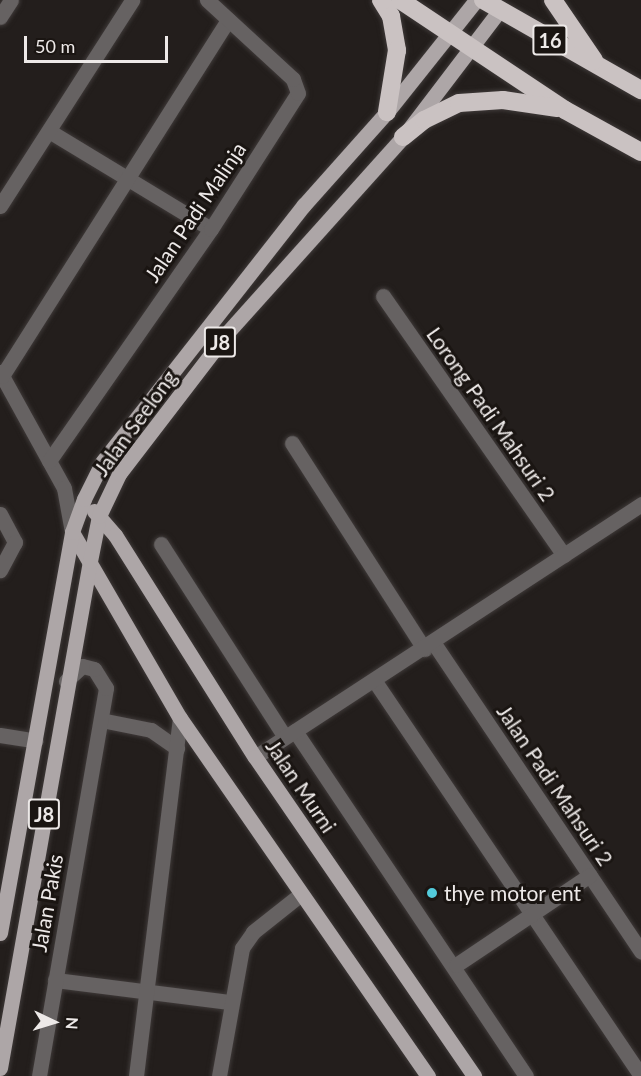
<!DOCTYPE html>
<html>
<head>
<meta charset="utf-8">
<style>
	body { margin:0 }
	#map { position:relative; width:641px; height:1076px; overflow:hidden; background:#231e1c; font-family:Lato,sans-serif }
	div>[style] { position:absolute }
	.roads { filter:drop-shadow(0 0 2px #3f3a39) drop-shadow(0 0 2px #3f3a39) }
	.minor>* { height:15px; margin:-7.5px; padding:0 7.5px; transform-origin:7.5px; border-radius:7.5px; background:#666262 }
	.major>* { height:15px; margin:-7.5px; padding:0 7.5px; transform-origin:7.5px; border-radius:7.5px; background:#ada6a7 }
	.highway>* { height:18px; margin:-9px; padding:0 9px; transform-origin:9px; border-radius:9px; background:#cac2c2 }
	.dots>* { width:16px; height:16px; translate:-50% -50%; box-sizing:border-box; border:3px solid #1a1512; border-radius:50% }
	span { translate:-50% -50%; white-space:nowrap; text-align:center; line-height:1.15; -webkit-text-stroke:6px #1a1512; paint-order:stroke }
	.shield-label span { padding:2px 4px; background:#1a1512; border:2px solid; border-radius:4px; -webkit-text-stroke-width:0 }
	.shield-label { font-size:20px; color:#ede9e8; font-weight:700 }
	.street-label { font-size:21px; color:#ede9e8 }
	.poi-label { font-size:21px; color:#ede9e8 }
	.left { translate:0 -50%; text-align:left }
	.north { position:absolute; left:24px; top:992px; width:60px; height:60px; -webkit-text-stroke:4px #1a1512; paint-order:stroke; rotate:94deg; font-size:16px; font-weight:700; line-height:24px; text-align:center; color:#ede9e8 }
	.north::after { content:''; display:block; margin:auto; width:21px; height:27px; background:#ede9e8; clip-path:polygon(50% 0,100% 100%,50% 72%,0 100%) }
	.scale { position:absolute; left:24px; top:36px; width:144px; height:27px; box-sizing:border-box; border:3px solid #ede9e8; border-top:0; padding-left:8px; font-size:18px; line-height:21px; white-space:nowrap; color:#ede9e8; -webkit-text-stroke:4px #1a1512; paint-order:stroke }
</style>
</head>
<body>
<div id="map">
	<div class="roads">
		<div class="minor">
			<i style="left:0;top:17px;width:20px;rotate:-57deg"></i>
			<i style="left:49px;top:131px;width:189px;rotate:31.2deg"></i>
			<i style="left:0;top:206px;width:245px;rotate:-57.3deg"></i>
			<i style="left:383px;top:296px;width:316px;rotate:55.1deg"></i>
			<i style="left:0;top:372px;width:132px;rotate:61.1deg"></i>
			<i style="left:64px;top:488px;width:45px;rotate:79.7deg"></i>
			<i style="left:2px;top:376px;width:422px;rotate:-57.6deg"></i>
			<i style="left:292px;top:443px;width:245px;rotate:57.3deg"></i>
			<i style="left:49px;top:461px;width:283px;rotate:-55.1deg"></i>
			<i style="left:211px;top:229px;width:161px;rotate:-57.4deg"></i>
			<i style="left:298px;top:93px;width:15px;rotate:-110deg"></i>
			<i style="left:293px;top:79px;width:117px;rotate:-137.4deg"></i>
			<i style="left:0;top:514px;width:32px;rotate:62deg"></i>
			<i style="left:15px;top:542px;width:32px;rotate:118deg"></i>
			<i style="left:161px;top:544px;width:229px;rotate:57.3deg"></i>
			<i style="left:433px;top:642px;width:373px;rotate:56.1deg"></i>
			<i style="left:374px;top:680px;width:478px;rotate:56deg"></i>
			<i style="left:101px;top:720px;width:51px;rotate:11.3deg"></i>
			<i style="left:151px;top:730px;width:32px;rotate:35deg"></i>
			<i style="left:295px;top:731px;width:415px;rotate:56.2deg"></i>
			<i style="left:0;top:735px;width:36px;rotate:9deg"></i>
			<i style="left:255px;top:757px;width:462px;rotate:-33.2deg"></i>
			<i style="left:456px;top:965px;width:161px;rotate:-33.9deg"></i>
			<i style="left:55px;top:980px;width:176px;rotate:7.2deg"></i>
			<i style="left:39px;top:1076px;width:394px;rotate:-80.2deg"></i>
			<i style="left:106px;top:688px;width:22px;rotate:-122deg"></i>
			<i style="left:94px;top:669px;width:12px;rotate:-166deg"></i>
			<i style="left:82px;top:666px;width:22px;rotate:137deg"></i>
			<i style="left:136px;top:1076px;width:361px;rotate:-83deg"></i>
			<i style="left:219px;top:1076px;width:130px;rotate:-79.8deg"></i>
			<i style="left:242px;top:948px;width:19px;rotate:-55deg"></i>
			<i style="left:253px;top:932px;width:61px;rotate:-38.4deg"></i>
		</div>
		<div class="major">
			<i style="left:94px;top:511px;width:32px;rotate:49deg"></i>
			<i style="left:115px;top:535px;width:262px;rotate:57.8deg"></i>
			<i style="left:255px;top:757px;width:387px;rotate:55.5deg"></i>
			<i style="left:72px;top:532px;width:215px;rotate:59.9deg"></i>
			<i style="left:180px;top:718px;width:436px;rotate:55.3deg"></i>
			<i style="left:0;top:933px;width:407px;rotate:-79.8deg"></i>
			<i style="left:72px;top:532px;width:35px;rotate:-70deg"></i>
			<i style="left:84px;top:499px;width:42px;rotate:-63.4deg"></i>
			<i style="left:103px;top:461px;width:325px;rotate:-51.9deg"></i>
			<i style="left:304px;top:205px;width:125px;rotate:-48.3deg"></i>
			<i style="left:387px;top:112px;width:143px;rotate:-51.5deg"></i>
			<i style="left:0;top:1068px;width:515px;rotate:-79.93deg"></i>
			<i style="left:90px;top:561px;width:46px;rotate:-78.7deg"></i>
			<i style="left:99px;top:516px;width:47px;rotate:-64.5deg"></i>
			<i style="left:119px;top:474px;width:178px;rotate:-52.5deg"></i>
			<i style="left:227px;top:333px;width:263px;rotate:-48.1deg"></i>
			<i style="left:403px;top:137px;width:158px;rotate:-52.7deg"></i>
		</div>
		<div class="highway">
			<i style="left:381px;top:0;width:19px;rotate:58deg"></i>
			<i style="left:391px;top:16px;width:35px;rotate:80deg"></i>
			<i style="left:397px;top:50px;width:63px;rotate:99.2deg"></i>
			<i style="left:400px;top:0;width:198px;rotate:33.7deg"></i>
			<i style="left:565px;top:110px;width:87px;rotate:28.9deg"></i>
			<i style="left:483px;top:0;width:182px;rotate:29.7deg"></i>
			<i style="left:553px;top:0;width:73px;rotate:55.7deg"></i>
			<i style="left:403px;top:137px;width:27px;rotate:-39deg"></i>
			<i style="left:424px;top:120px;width:39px;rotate:-26deg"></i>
			<i style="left:459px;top:103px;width:44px;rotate:-3.9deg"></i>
			<i style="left:503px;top:100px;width:55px;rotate:8.4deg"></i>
		</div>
	</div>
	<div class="dots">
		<i style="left:432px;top:893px;background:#53cbdb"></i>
	</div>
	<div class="shield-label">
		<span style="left:550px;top:40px">16</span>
		<span style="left:220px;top:342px">J8</span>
		<span style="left:44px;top:814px">J8</span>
	</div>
	<div class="street-label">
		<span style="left:195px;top:212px;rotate:-56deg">Jalan Padi Malinja</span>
		<span style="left:491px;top:414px;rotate:55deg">Lorong Padi Mahsuri 2</span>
		<span style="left:135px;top:423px;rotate:-54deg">Jalan Seelong</span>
		<span style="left:555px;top:785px;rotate:56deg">Jalan Padi Mahsuri 2</span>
		<span style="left:301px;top:786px;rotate:56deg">Jalan Murni</span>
		<span style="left:47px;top:903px;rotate:-80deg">Jalan Pakis</span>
	</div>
	<div class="poi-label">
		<span class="left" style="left:444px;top:893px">thye motor ent</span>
	</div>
	<div class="north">N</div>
	<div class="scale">50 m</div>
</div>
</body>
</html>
